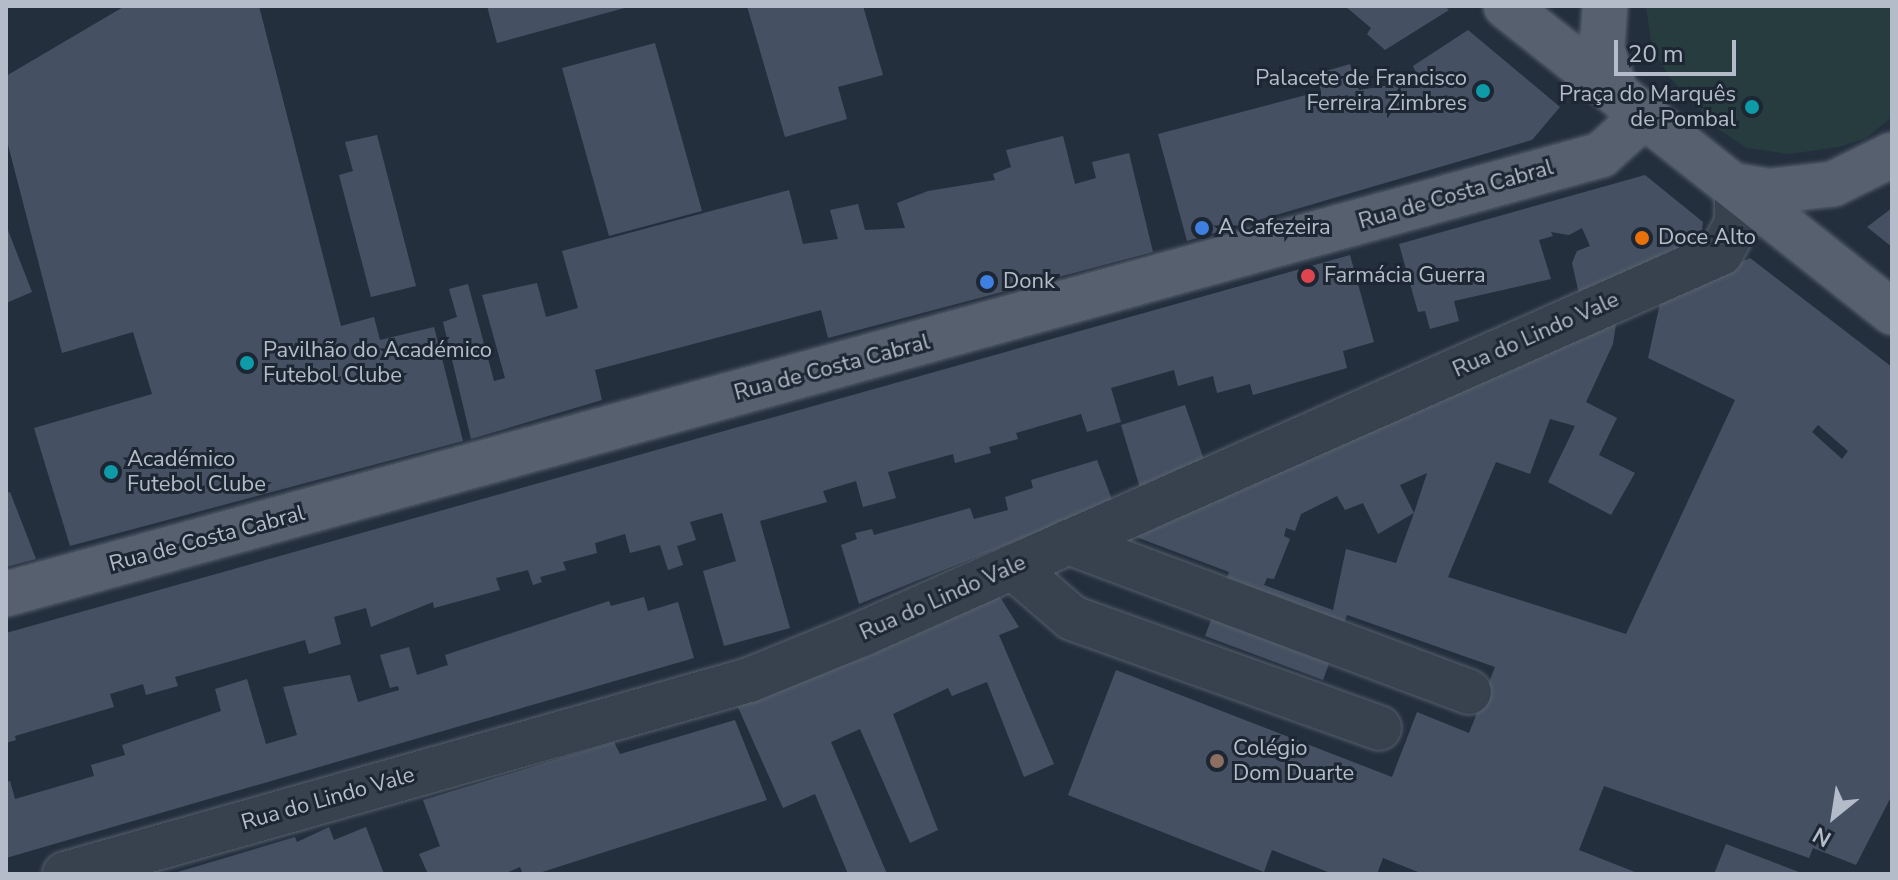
<!DOCTYPE html>
<html>
<head>
<meta charset="utf-8">
<style>
	body { margin:0 }
	#map { position:relative; width:1898px; height:880px; overflow:hidden; background:#242f3e; font-family:"Nunito Sans",sans-serif }
	div>[style] { position:absolute }
	.green>* { inset:0; background:#263c3f }
	.building>* { inset:0; background:#455162 }
	.roads { filter:drop-shadow(0 0 2px #565f6c) drop-shadow(0 0 2px #565f6c) }
	.minor>* { height:44px; margin:-22px; padding:0 22px; transform-origin:22px; border-radius:22px; background:#38414e }
	.major>* { height:44px; margin:-22px; padding:0 22px; transform-origin:22px; border-radius:22px; background:#56606e }
	.dots>* { width:22px; height:22px; translate:-50% -50%; box-sizing:border-box; border:4px solid #1d2633; border-radius:50% }
	span { translate:-50% -50%; white-space:nowrap; text-align:center; line-height:1.15; -webkit-text-stroke:6px #1d2633; paint-order:stroke }
	.poi-label { font-size:22px; color:#b4bcc9 }
	.right { translate:-100% -50%; text-align:right }
	.left { translate:0 -50%; text-align:left }
	.street-label { font-size:22px; color:#b4bcc9 }
	.frame { position:absolute; inset:0; border:8px solid #b4bcc9; pointer-events:none }
	.north { position:absolute; left:1794px; top:776px; width:80px; height:80px; -webkit-text-stroke:6px #1d2633; paint-order:stroke; rotate:210deg; font-size:22px; font-weight:700; line-height:32px; text-align:center; color:#b4bcc9 }
	.north::after { content:''; display:block; margin:auto; width:28px; height:36px; background:#b4bcc9; clip-path:polygon(50% 0,100% 100%,50% 72%,0 100%) }
	.scale { position:absolute; left:1614px; top:40px; width:122px; height:36px; box-sizing:border-box; border:4px solid #b4bcc9; border-top:0; padding-left:10px; font-size:24px; line-height:28px; white-space:nowrap; color:#b4bcc9; -webkit-text-stroke:6px #1d2633; paint-order:stroke }
</style>
</head>
<body>
<div id="map">
	<div class="green">
		<i style="clip-path:polygon(1646px 6px,1892px 6px,1892px 117px,1866px 138px,1839px 147px,1789px 154px,1747px 148px,1718px 129px,1670px 78px,1652px 48px)"></i>
	</div>
	<div class="building">
		<i style="clip-path:polygon(125px 6px,259px 6px,341px 326px,374px 317px,380px 340px,434px 327px,463px 441px,70px 546px,34px 428px,152px 394px,133px 332px,62px 353px,6px 137px,6px 76px)"></i>
		<i style="clip-path:polygon(487px 6px,628px 6px,628px 7px,497px 43px)"></i>
		<i style="clip-path:polygon(747px 6px,863px 6px,883px 75px,838px 87px,847px 119px,785px 137px)"></i>
		<i style="clip-path:polygon(1345px 6px,1444px 6px,1449px 10px,1385px 50px,1367px 34px,1371px 28px)"></i>
		<i style="clip-path:polygon(1468px 30px,1560px 107px,1532px 140px,1187px 241px,1158px 134px,1321px 91px,1316px 74px,1350px 64px,1359px 90px,1385px 86px,1417px 75px,1413px 66px)"></i>
		<i style="clip-path:polygon(655px 43px,702px 211px,609px 236px,562px 68px)"></i>
		<i style="clip-path:polygon(377px 135px,416px 286px,371px 297px,339px 175px,353px 171px,345px 142px)"></i>
		<i style="clip-path:polygon(1063px 136px,1075px 184px,1096px 178px,1092px 162px,1129px 153px,1153px 252px,828px 338px,821px 310px,595px 370px,602px 400px,471px 439px,443px 322px,457px 317px,449px 289px,468px 284px,494px 381px,505px 378px,482px 295px,537px 283px,546px 317px,578px 308px,562px 251px,789px 190px,803px 244px,838px 239px,830px 210px,858px 204px,865px 230px,905px 228px,897px 203px,928px 191px,995px 180px,993px 174px,1011px 167px,1006px 150px)"></i>
		<i style="clip-path:polygon(1645px 175px,1703px 222px,1701px 238px,1579px 294px,1572px 263px,1577px 251px,1590px 246px,1582px 228px,1569px 235px,1551px 232px,1553px 236px,1539px 240px,1551px 279px,1454px 301px,1459px 321px,1430px 329px,1425px 311px,1418px 312px,1399px 244px)"></i>
		<i style="clip-path:polygon(1892px 208px,1892px 247px,1867px 227px)"></i>
		<i style="clip-path:polygon(6px 225px,32px 292px,6px 303px)"></i>
		<i style="clip-path:polygon(1350px 255px,1374px 342px,1343px 351px,1347px 368px,1253px 395px,1250px 384px,1217px 393px,1213px 376px,1178px 386px,1174px 370px,1111px 388px,1121px 422px,1087px 432px,1081px 414px,1016px 433px,1018px 439px,989px 447px,991px 453px,955px 463px,953px 454px,888px 472px,896px 498px,863px 507px,856px 481px,823px 491px,827px 502px,760px 521px,790px 628px,724px 646px,703px 571px,736px 561px,722px 513px,690px 522px,696px 540px,677px 546px,683px 565px,668px 570px,660px 545px,630px 553px,625px 534px,595px 543px,597px 553px,563px 562px,566px 570px,540px 577px,542px 582px,533px 585px,528px 570px,496px 578px,500px 590px,434px 608px,433px 602px,371px 627px,366px 608px,334px 617px,341px 644px,309px 654px,305px 640px,175px 677px,178px 686px,146px 695px,143px 684px,110px 694px,114px 707px,15px 736px,16px 740px,6px 743px,6px 633px)"></i>
		<i style="clip-path:polygon(evenodd,1750px 258px,1892px 367px,1892px 795px,1856px 865px,1813px 848px,1809px 858px,1604px 786px,1579px 850px,1640px 874px,1423px 874px,1383px 858px,1377px 874px,1333px 874px,1272px 850px,1264px 872px,1068px 795px,1116px 670px,1392px 777px,1417px 712px,1469px 733px,1495px 667px,1347px 615px,1323px 680px,1205px 636px,1229px 572px,1136px 537px,1617px 317px,1613px 344px,1586px 402px,1617px 418px,1599px 455px,1635px 473px,1611px 515px,1548px 482px,1575px 426px,1550px 419px,1530px 474px,1496px 462px,1448px 577px,1626px 634px,1735px 400px,1648px 358px,1661px 299px,1750px 258px,1818px 425px,1848px 451px,1842px 459px,1812px 432px,1818px 425px,1750px 258px,1427px 473px,1414px 513px,1396px 563px,1346px 549px,1333px 610px,1264px 585px,1267px 578px,1274px 579px,1290px 539px,1284px 536px,1286px 528px,1295px 531px,1301px 514px,1337px 496px,1345px 510px,1363px 503px,1378px 534px,1414px 513px,1400px 485px,1427px 473px)"></i>
		<i style="clip-path:polygon(1185px 405px,1204px 460px,1140px 488px,1121px 425px)"></i>
		<i style="clip-path:polygon(1097px 460px,1113px 502px,859px 604px,841px 545px,857px 539px,855px 533px,872px 529px,874px 535px,970px 508px,974px 519px,1008px 510px,1005px 497px,1033px 488px,1031px 480px)"></i>
		<i style="clip-path:polygon(10px 492px,36px 559px,6px 567px,6px 493px)"></i>
		<i style="clip-path:polygon(644px 597px,648px 611px,678px 602px,694px 658px,6px 858px,6px 782px,10px 781px,15px 799px,94px 776px,91px 765px,125px 755px,122px 745px,221px 711px,215px 689px,247px 679px,266px 744px,297px 735px,283px 687px,350px 675px,358px 702px,399px 690px,398px 686px,390px 688px,380px 655px,409px 647px,417px 675px,448px 665px,445px 655px,609px 601px,611px 606px)"></i>
		<i style="clip-path:polygon(1000px 597px,1019px 627px,999px 635px,1054px 764px,1024px 777px,987px 682px,952px 696px,948px 688px,893px 714px,938px 830px,910px 843px,860px 729px,831px 742px,887px 874px,848px 874px,815px 794px,783px 808px,737px 705px,868px 656px)"></i>
		<i style="clip-path:polygon(735px 720px,767px 800px,536px 874px,523px 874px,520px 867px,504px 874px,428px 874px,419px 854px,440px 846px,423px 800px,614px 742px,620px 754px)"></i>
		<i style="clip-path:polygon(329px 827px,334px 840px,366px 827px,384px 874px,171px 874px,295px 837px,297px 842px)"></i>
		<i style="clip-path:polygon(1726px 844px,1804px 874px,1714px 874px)"></i>
	</div>
	<div class="roads">
		<div class="minor">
			<i style="left:1068px;top:542px;width:428px;rotate:20.5deg"></i>
			<i style="left:1013px;top:567px;width:78px;rotate:40.8deg"></i>
			<i style="left:1072px;top:618px;width:326px;rotate:19.7deg"></i>
			<i style="left:65px;top:874px;width:711px;rotate:-15.83deg"></i>
			<i style="left:749px;top:680px;width:124px;rotate:-22.2deg"></i>
			<i style="left:864px;top:633px;width:937px;rotate:-23.91deg"></i>
			<i style="left:1721px;top:253px;width:34px;rotate:-62deg"></i>
			<i style="left:1737px;top:223px;width:37px;rotate:-90deg"></i>
		</div>
		<div class="major">
			<i style="left:1506px;top:6px;width:493px;rotate:38.4deg"></i>
			<i style="left:1605px;top:6px;width:43px;rotate:94deg"></i>
			<i style="left:1602px;top:49px;width:44px;rotate:72.8deg"></i>
			<i style="left:1737px;top:186px;width:33px;rotate:9deg"></i>
			<i style="left:1770px;top:191px;width:63px;rotate:-6.3deg"></i>
			<i style="left:1833px;top:184px;width:66px;rotate:-26.2deg"></i>
			<i style="left:6px;top:594px;width:1654px;rotate:-15.39deg"></i>
			<i style="left:1601px;top:155px;width:58px;rotate:-42.2deg"></i>
		</div>
	</div>
	<div class="dots">
		<i style="left:1483px;top:91px;background:#0f9aa8"></i>
		<i style="left:1752px;top:107px;background:#0f9aa8"></i>
		<i style="left:1202px;top:228px;background:#3f7fe0"></i>
		<i style="left:1642px;top:238px;background:#e8710a"></i>
		<i style="left:1308px;top:276px;background:#e0444e"></i>
		<i style="left:987px;top:282px;background:#3f7fe0"></i>
		<i style="left:247px;top:363px;background:#0f9aa8"></i>
		<i style="left:111px;top:472px;background:#0f9aa8"></i>
		<i style="left:1217px;top:761px;background:#8d6e63"></i>
	</div>
	<div class="poi-label">
		<span class="right" style="left:1467px;top:91px">Palacete de Francisco<br>Ferreira Zimbres</span>
		<span class="right" style="left:1736px;top:107px">Praça do Marquês<br>de Pombal</span>
		<span class="left" style="left:1218px;top:228px">A Cafezeira</span>
		<span class="left" style="left:1658px;top:238px">Doce Alto</span>
		<span class="left" style="left:1324px;top:276px">Farmácia Guerra</span>
		<span class="left" style="left:1003px;top:282px">Donk</span>
		<span class="left" style="left:263px;top:363px">Pavilhão do Académico<br>Futebol Clube</span>
		<span class="left" style="left:127px;top:472px">Académico<br>Futebol Clube</span>
		<span class="left" style="left:1233px;top:761px">Colégio<br>Dom Duarte</span>
	</div>
	<div class="street-label">
		<span style="left:1456px;top:195px;rotate:-16deg">Rua de Costa Cabral</span>
		<span style="left:1536px;top:335px;rotate:-24deg">Rua do Lindo Vale</span>
		<span style="left:832px;top:368px;rotate:-15deg">Rua de Costa Cabral</span>
		<span style="left:207px;top:539px;rotate:-15deg">Rua de Costa Cabral</span>
		<span style="left:943px;top:598px;rotate:-24deg">Rua do Lindo Vale</span>
		<span style="left:328px;top:799px;rotate:-16deg">Rua do Lindo Vale</span>
	</div>
	<div class="frame"></div>
	<div class="north">N</div>
	<div class="scale">20 m</div>
</div>
</body>
</html>
